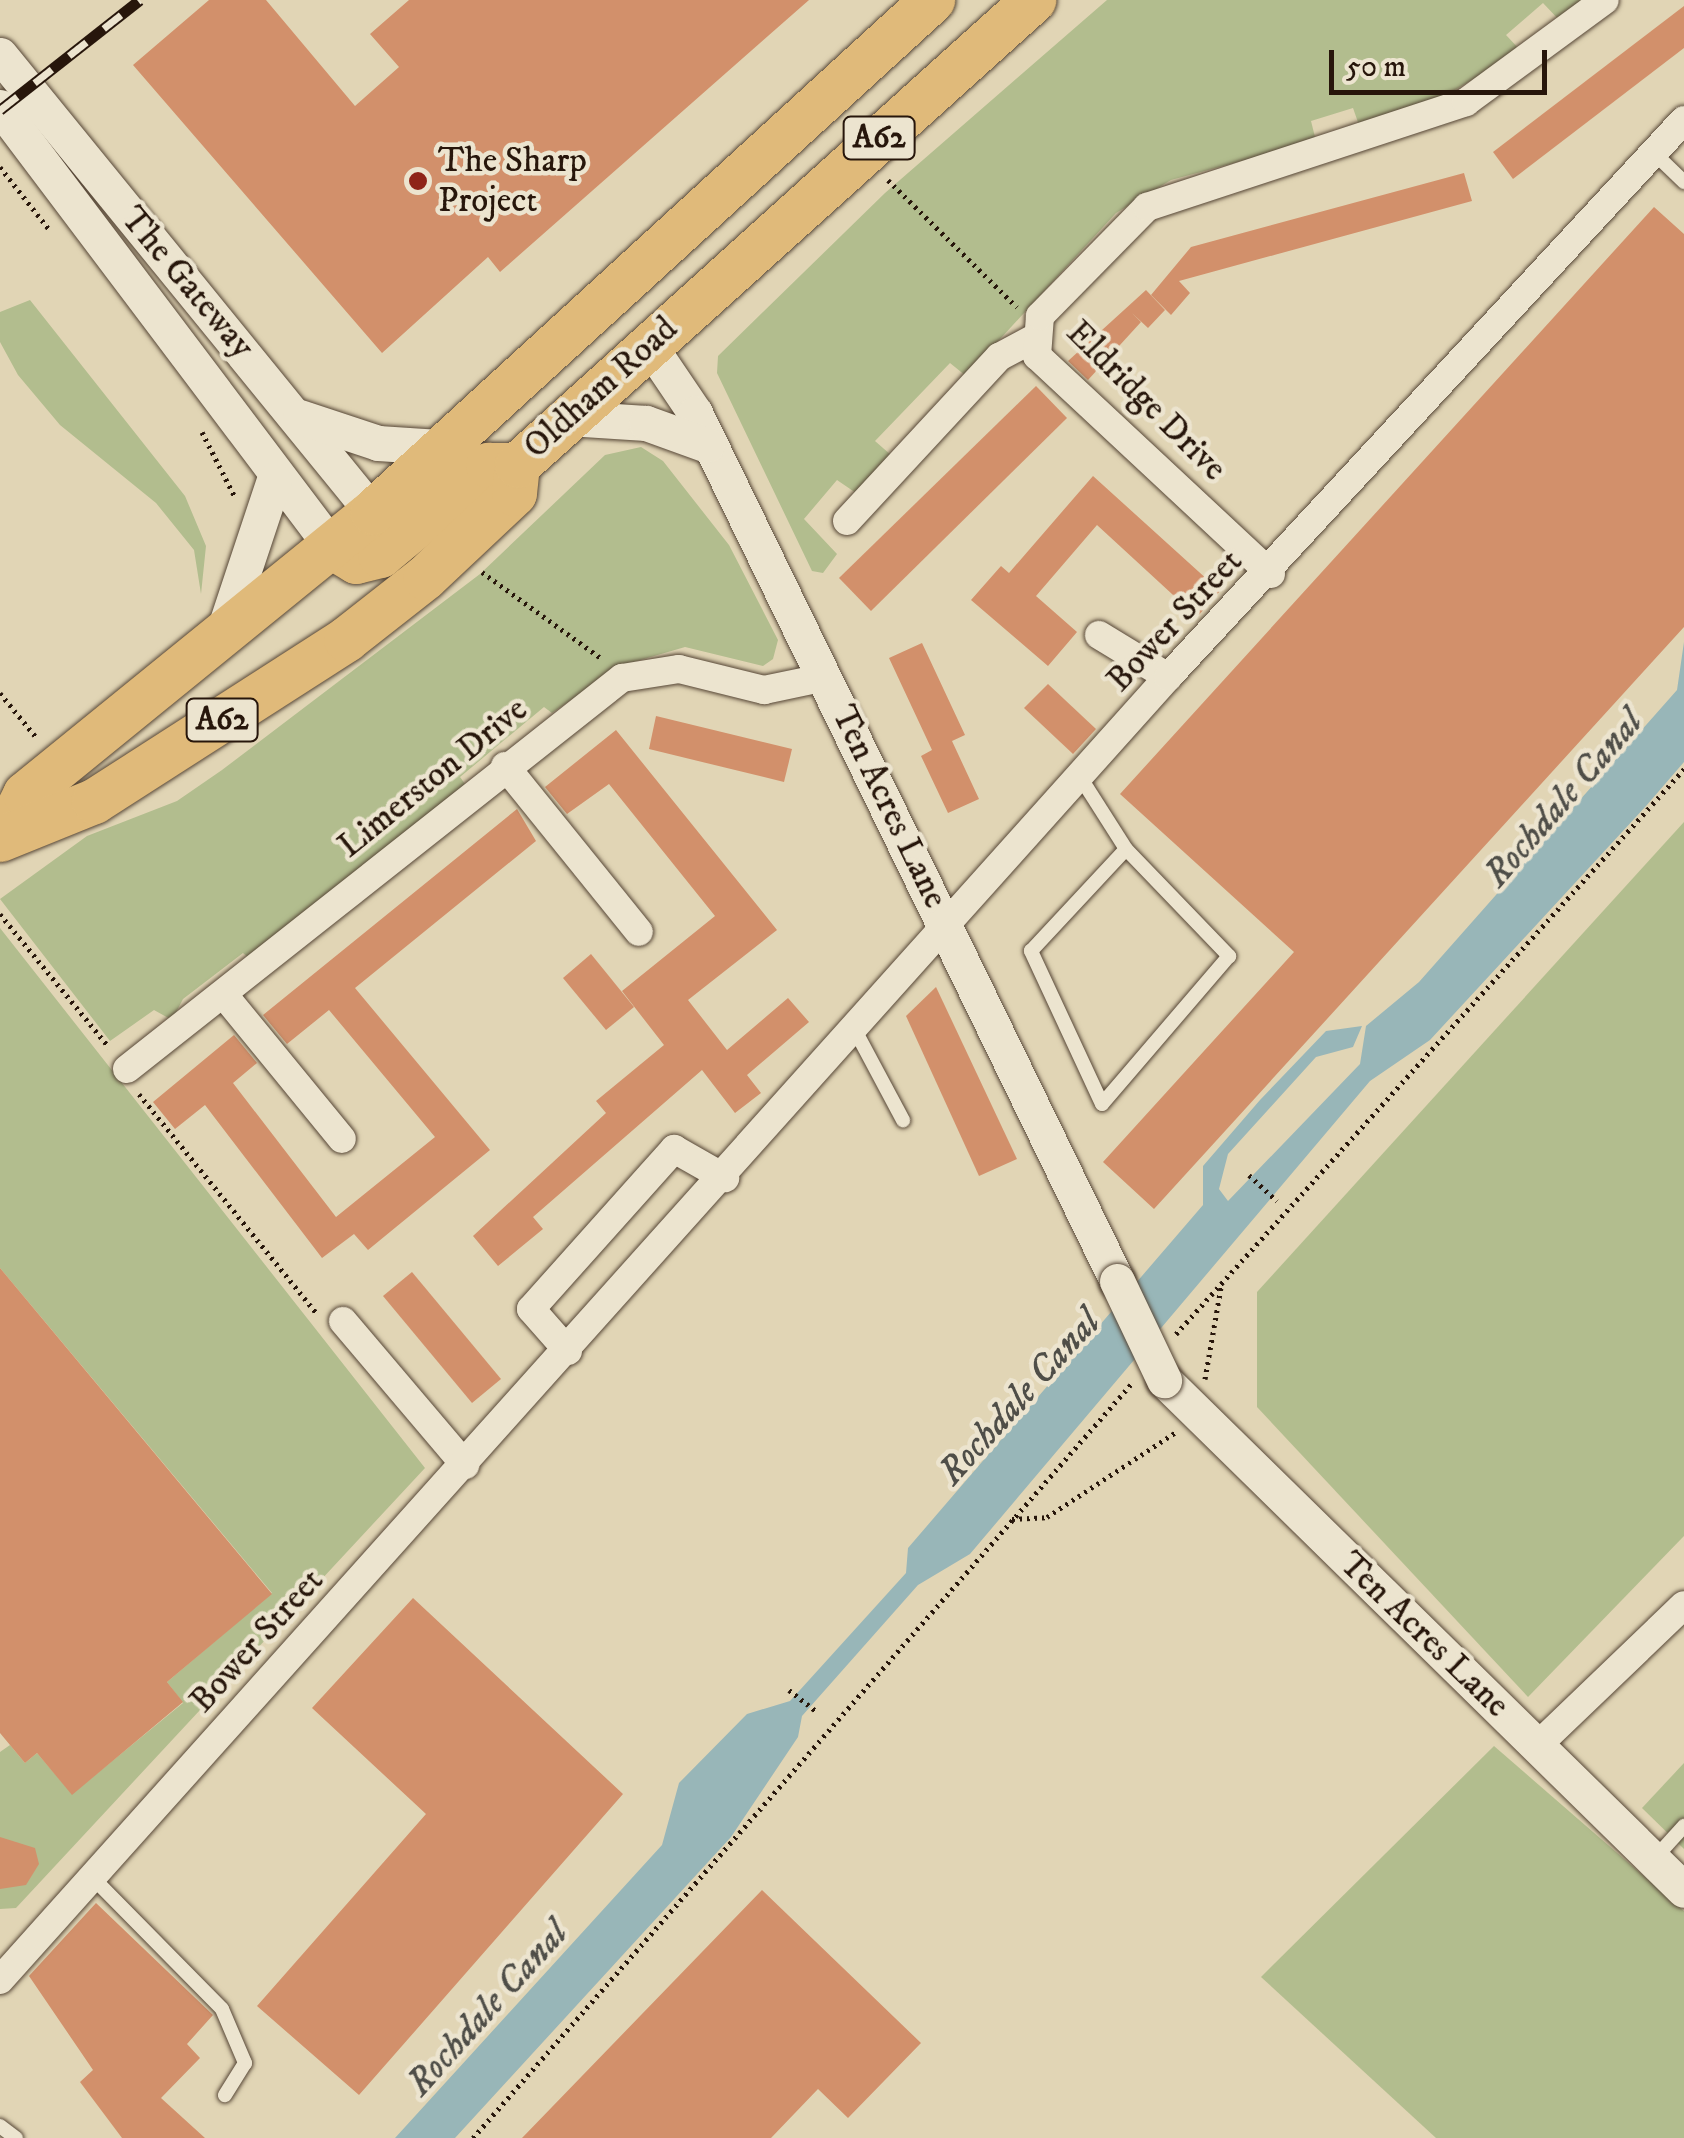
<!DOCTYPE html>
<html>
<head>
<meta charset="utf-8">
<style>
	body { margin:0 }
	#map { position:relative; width:1684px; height:2138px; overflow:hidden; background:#e1d5b5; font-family:"IM FELL DW Pica",serif }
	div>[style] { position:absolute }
	.green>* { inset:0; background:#b2bd8e }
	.water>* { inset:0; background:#98b6b8 }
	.building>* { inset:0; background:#d2906b }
	.path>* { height:5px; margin-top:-2.5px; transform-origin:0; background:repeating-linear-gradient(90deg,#27160b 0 2.5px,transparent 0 7.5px) }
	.roads { filter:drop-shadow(0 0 2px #564636) drop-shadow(0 0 2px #564636) }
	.service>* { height:14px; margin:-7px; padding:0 7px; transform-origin:7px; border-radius:7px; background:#ece4cf }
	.minor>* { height:28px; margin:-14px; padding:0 14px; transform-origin:14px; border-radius:14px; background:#ece4cf }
	.tertiary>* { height:35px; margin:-17.5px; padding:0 17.5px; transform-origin:17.5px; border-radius:17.5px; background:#ece4cf }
	.trunk>* { height:45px; margin:-22.5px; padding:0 22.5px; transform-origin:22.5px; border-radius:22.5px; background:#e0ba7a }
	.rail>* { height:11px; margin-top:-5.5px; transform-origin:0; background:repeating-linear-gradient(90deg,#ece4cf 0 22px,#27160b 0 44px); box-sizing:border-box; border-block:2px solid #27160b }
	.bridges { filter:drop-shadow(0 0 2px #564636) drop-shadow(0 0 2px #564636) }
	.tertiary-bridge>* { height:35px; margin:-17.5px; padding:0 17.5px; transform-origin:17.5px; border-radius:17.5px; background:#ece4cf }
	.dots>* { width:28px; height:28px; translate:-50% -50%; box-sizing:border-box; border:5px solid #ece4cf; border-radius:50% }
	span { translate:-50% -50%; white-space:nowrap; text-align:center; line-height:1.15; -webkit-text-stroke:9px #ece4cf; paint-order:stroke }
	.shield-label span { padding:2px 8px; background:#ece4cf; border:2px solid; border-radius:8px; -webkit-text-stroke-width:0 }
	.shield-label { font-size:32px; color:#27160b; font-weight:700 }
	.poi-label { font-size:35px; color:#27160b }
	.left { translate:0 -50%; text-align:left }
	.street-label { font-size:35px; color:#27160b }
	.water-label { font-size:38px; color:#4f4e48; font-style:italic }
	.scale { position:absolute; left:1329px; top:50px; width:218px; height:45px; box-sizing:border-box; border:5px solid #27160b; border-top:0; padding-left:12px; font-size:30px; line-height:35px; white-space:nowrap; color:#27160b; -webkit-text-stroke:8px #ece4cf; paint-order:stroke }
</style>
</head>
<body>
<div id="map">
	<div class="green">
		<i style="clip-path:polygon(1107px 0,1589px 0,1561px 22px,1543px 3px,1506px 35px,1521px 51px,1436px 101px,1360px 128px,1353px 108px,1311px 121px,1316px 141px,1171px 180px,1116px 213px,966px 376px,950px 363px,875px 441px,891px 455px,856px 493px,837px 480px,804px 519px,837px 554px,823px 573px,812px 571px,717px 373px,718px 356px,885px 193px)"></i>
		<i style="clip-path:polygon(30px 300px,185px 496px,206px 546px,201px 594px,194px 550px,156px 503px,60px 425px,18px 375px,0 342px,0 312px)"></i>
		<i style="clip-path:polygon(641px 447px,663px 461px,729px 545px,778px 640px,773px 659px,763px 666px,685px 647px,620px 666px,552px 713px,544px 707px,460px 777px,465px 784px,250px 959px,243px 953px,183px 999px,172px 1020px,154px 1010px,110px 1041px,0 899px,87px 836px,177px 801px,222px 770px,480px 574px,605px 455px)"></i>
		<i style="clip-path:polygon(1684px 822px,1684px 1536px,1528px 1697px,1257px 1407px,1257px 1292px)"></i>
		<i style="clip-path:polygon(0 928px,425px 1468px,16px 1908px,0 1909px,0 1752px,10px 1745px,25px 1763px,37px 1753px,72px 1794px,183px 1703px,167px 1682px,272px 1593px,0 1268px)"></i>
		<i style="clip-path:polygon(1494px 1746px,1684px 1911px,1684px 2138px,1436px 2138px,1261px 1977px)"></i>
		<i style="clip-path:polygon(1684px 1763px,1684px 1849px,1642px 1808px)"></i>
	</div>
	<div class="water">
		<i style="clip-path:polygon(1684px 642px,1684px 762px,1646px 806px,1430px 1040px,1370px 1081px,970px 1554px,918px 1585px,802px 1716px,798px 1737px,731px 1837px,455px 2138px,395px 2138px,662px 1845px,679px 1783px,747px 1714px,790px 1701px,906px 1573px,908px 1548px,1203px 1205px,1203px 1166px,1260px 1100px,1326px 1031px,1362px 1026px,1353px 1047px,1316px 1057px,1228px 1154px,1219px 1189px,1228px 1201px,1360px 1064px,1366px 1026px,1419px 982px,1677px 690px)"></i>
	</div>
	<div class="building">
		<i style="clip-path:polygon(209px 0,266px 0,355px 106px,399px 67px,370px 34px,409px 0,809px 0,500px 272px,488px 257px,382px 353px,133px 65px)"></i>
		<i style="clip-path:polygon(1684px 6px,1684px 48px,1513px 179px,1493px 152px)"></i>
		<i style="clip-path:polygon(1464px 173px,1472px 201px,1179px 281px,1190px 293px,1171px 315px,1151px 295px,1191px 247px)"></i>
		<i style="clip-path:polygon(1654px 207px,1684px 234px,1684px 627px,1154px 1209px,1103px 1162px,1294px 952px,1120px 794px)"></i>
		<i style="clip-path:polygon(1146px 290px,1165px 310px,1148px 328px,1132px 313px,1141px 322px,1088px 380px,1068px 361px)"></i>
		<i style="clip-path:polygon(1036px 386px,1067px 418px,871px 611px,839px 578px)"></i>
		<i style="clip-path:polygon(1093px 476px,1220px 591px,1197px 617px,1097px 525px,1036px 596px,1077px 632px,1048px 666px,971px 600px,1001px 566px,1009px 573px)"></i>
		<i style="clip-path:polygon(922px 643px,965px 735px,952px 741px,979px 799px,948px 813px,921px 756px,932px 750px,889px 658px)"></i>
		<i style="clip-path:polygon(1048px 684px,1096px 729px,1073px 754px,1024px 708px)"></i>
		<i style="clip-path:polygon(656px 716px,792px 749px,784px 782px,649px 749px)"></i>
		<i style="clip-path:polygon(616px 730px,777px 930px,688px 1000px,727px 1050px,788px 998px,809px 1022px,747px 1075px,761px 1093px,735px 1113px,702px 1070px,533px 1217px,543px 1229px,498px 1266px,473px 1236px,606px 1113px,596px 1101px,664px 1045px,622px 991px,715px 916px,609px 784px,567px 814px,545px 787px)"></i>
		<i style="clip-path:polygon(517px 809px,536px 841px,355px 988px,490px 1150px,368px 1250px,354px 1234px,322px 1258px,205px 1105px,175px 1129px,153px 1102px,234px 1035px,257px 1063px,233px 1083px,336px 1217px,435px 1137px,329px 1010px,287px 1044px,263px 1015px)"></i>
		<i style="clip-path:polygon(591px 954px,634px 1007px,606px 1030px,563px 978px)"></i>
		<i style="clip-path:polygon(936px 987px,1017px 1159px,979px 1176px,906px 1016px)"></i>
		<i style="clip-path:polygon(0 1268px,272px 1594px,167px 1682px,183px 1702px,72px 1795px,37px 1753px,25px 1763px,0 1733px)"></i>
		<i style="clip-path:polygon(412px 1272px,501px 1379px,472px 1403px,383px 1296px)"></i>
		<i style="clip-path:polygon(413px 1598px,623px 1794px,359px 2095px,257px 2006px,426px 1814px,312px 1708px)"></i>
		<i style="clip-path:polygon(0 1837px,35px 1848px,39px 1864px,26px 1885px,0 1889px)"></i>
		<i style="clip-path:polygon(762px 1890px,921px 2043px,848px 2118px,818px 2089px,771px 2138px,522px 2138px)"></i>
		<i style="clip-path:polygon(96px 1903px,213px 2015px,187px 2044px,200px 2058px,161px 2098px,205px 2138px,122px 2138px,80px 2082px,93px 2070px,29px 1976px)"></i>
	</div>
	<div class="path">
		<i style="left:0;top:167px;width:78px;rotate:51.8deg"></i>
		<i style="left:888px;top:180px;width:181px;rotate:44.6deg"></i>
		<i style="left:202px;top:432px;width:73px;rotate:63.1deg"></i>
		<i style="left:482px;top:572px;width:148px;rotate:35.9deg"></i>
		<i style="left:0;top:693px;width:57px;rotate:50.7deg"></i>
		<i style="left:0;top:914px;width:172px;rotate:50.7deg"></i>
		<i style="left:139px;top:1094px;width:283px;rotate:51deg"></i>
		<i style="left:1249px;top:1175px;width:38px;rotate:43deg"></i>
		<i style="left:1176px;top:1334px;width:760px;rotate:-48.04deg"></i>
		<i style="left:1205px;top:1379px;width:93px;rotate:-80.1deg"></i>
		<i style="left:1012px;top:1519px;width:35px;rotate:-3deg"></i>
		<i style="left:1047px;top:1517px;width:154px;rotate:-33.4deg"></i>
		<i style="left:789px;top:1690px;width:37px;rotate:38deg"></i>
		<i style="left:473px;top:2138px;width:1002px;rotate:-48.88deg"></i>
	</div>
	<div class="roads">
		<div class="service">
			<i style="left:1654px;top:153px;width:42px;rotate:44deg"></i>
			<i style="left:1082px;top:780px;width:82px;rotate:57.5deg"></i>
			<i style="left:1126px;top:849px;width:149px;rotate:46.1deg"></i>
			<i style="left:1229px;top:956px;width:195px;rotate:130.6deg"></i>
			<i style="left:1102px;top:1104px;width:169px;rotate:-114.9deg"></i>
			<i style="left:1031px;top:951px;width:139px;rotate:-47deg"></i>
			<i style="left:857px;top:1034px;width:98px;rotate:61.9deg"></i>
			<i style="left:1654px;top:1859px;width:45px;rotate:-47.7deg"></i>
			<i style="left:94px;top:1879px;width:182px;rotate:45.4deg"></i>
			<i style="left:222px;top:2009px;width:59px;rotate:66.9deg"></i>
			<i style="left:245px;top:2063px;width:38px;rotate:122deg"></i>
			<i style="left:0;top:2126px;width:20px;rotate:37deg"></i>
		</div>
		<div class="minor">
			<i style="left:847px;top:521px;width:224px;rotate:-47.2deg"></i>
			<i style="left:999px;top:357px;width:38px;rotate:-28deg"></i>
			<i style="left:1271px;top:574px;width:320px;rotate:-137deg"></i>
			<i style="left:1037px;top:356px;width:40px;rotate:-85.7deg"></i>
			<i style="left:1040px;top:316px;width:153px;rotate:-45.5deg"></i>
			<i style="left:1147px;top:207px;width:336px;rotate:-18.2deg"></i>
			<i style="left:1466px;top:102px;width:172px;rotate:-36.3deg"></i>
			<i style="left:1099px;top:635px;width:81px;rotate:31.3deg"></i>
			<i style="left:505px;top:766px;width:213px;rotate:51.1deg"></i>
			<i style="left:224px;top:995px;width:186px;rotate:50.7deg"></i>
			<i style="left:127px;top:1069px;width:631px;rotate:-38.31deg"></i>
			<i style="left:622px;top:678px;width:58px;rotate:-9deg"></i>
			<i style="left:679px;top:669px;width:88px;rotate:13.9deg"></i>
			<i style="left:764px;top:690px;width:63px;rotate:-11.8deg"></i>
			<i style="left:343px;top:1321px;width:189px;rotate:49.7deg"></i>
			<i style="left:568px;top:1351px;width:56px;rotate:-131.4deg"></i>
			<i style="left:531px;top:1309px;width:215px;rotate:-48.2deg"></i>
			<i style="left:674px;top:1149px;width:59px;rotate:29.6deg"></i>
			<i style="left:1538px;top:1745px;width:202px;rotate:-43.8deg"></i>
			<i style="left:0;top:1980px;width:1750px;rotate:-48.13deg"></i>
			<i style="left:1168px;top:677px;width:759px;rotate:-47.19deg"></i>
		</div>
		<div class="tertiary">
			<i style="left:0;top:55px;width:589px;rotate:50.85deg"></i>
			<i style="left:0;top:107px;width:550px;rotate:52.98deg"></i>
			<i style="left:647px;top:342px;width:86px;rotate:55.9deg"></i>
			<i style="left:695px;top:413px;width:965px;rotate:64.07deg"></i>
			<i style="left:300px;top:417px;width:82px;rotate:18.4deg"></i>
			<i style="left:378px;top:443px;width:61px;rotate:3.8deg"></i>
			<i style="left:568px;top:418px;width:78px;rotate:3.7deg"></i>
			<i style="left:646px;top:423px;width:65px;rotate:19.8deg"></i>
			<i style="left:225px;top:627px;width:155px;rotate:-71.6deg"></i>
			<i style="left:1164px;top:1380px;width:728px;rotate:44.44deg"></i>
		</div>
		<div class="trunk">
			<i style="left:331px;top:546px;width:29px;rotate:31deg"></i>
			<i style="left:356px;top:561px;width:25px;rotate:-14deg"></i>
			<i style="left:380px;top:555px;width:141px;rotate:-39.8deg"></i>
			<i style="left:488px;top:465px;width:29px"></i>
			<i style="left:4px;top:836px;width:47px;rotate:-63.4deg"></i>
			<i style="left:25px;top:794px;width:447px;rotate:-39.1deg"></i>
			<i style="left:372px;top:512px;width:759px;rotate:-42.44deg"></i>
			<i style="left:0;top:839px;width:101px;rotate:-22deg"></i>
			<i style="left:94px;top:801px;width:300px;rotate:-32.7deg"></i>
			<i style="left:346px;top:639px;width:100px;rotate:-38.1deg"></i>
			<i style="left:425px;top:577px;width:122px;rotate:-43.3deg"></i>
			<i style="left:514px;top:493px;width:28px;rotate:-84deg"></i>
			<i style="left:517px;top:465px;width:695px;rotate:-42.02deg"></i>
		</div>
	</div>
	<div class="rail">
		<i style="left:0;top:110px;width:178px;rotate:-38.2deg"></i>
	</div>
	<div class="bridges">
		<div class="tertiary-bridge">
			<i style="left:1117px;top:1281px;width:110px;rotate:64.6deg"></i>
		</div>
	</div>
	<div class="dots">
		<i style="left:418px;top:181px;background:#8f2418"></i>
	</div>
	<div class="shield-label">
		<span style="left:879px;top:138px">A62</span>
		<span style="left:222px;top:720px">A62</span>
	</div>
	<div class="poi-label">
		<span class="left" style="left:438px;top:181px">The Sharp<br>Project</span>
	</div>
	<div class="street-label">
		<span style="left:187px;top:283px;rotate:50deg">The Gateway</span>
		<span style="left:601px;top:388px;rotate:-42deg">Oldham Road</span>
		<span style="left:1146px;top:401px;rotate:45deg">Eldridge Drive</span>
		<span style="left:1175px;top:621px;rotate:-47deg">Bower Street</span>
		<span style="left:433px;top:778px;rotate:-39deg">Limerston Drive</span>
		<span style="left:889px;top:807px;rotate:64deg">Ten Acres Lane</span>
		<span style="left:1424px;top:1635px;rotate:44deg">Ten Acres Lane</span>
		<span style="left:257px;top:1641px;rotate:-48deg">Bower Street</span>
	</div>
	<div class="water-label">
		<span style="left:1564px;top:799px;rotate:-49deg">Rochdale Canal</span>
		<span style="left:1020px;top:1398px;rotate:-48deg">Rochdale Canal</span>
		<span style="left:488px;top:2009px;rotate:-48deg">Rochdale Canal</span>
	</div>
	<div class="scale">50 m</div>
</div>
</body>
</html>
